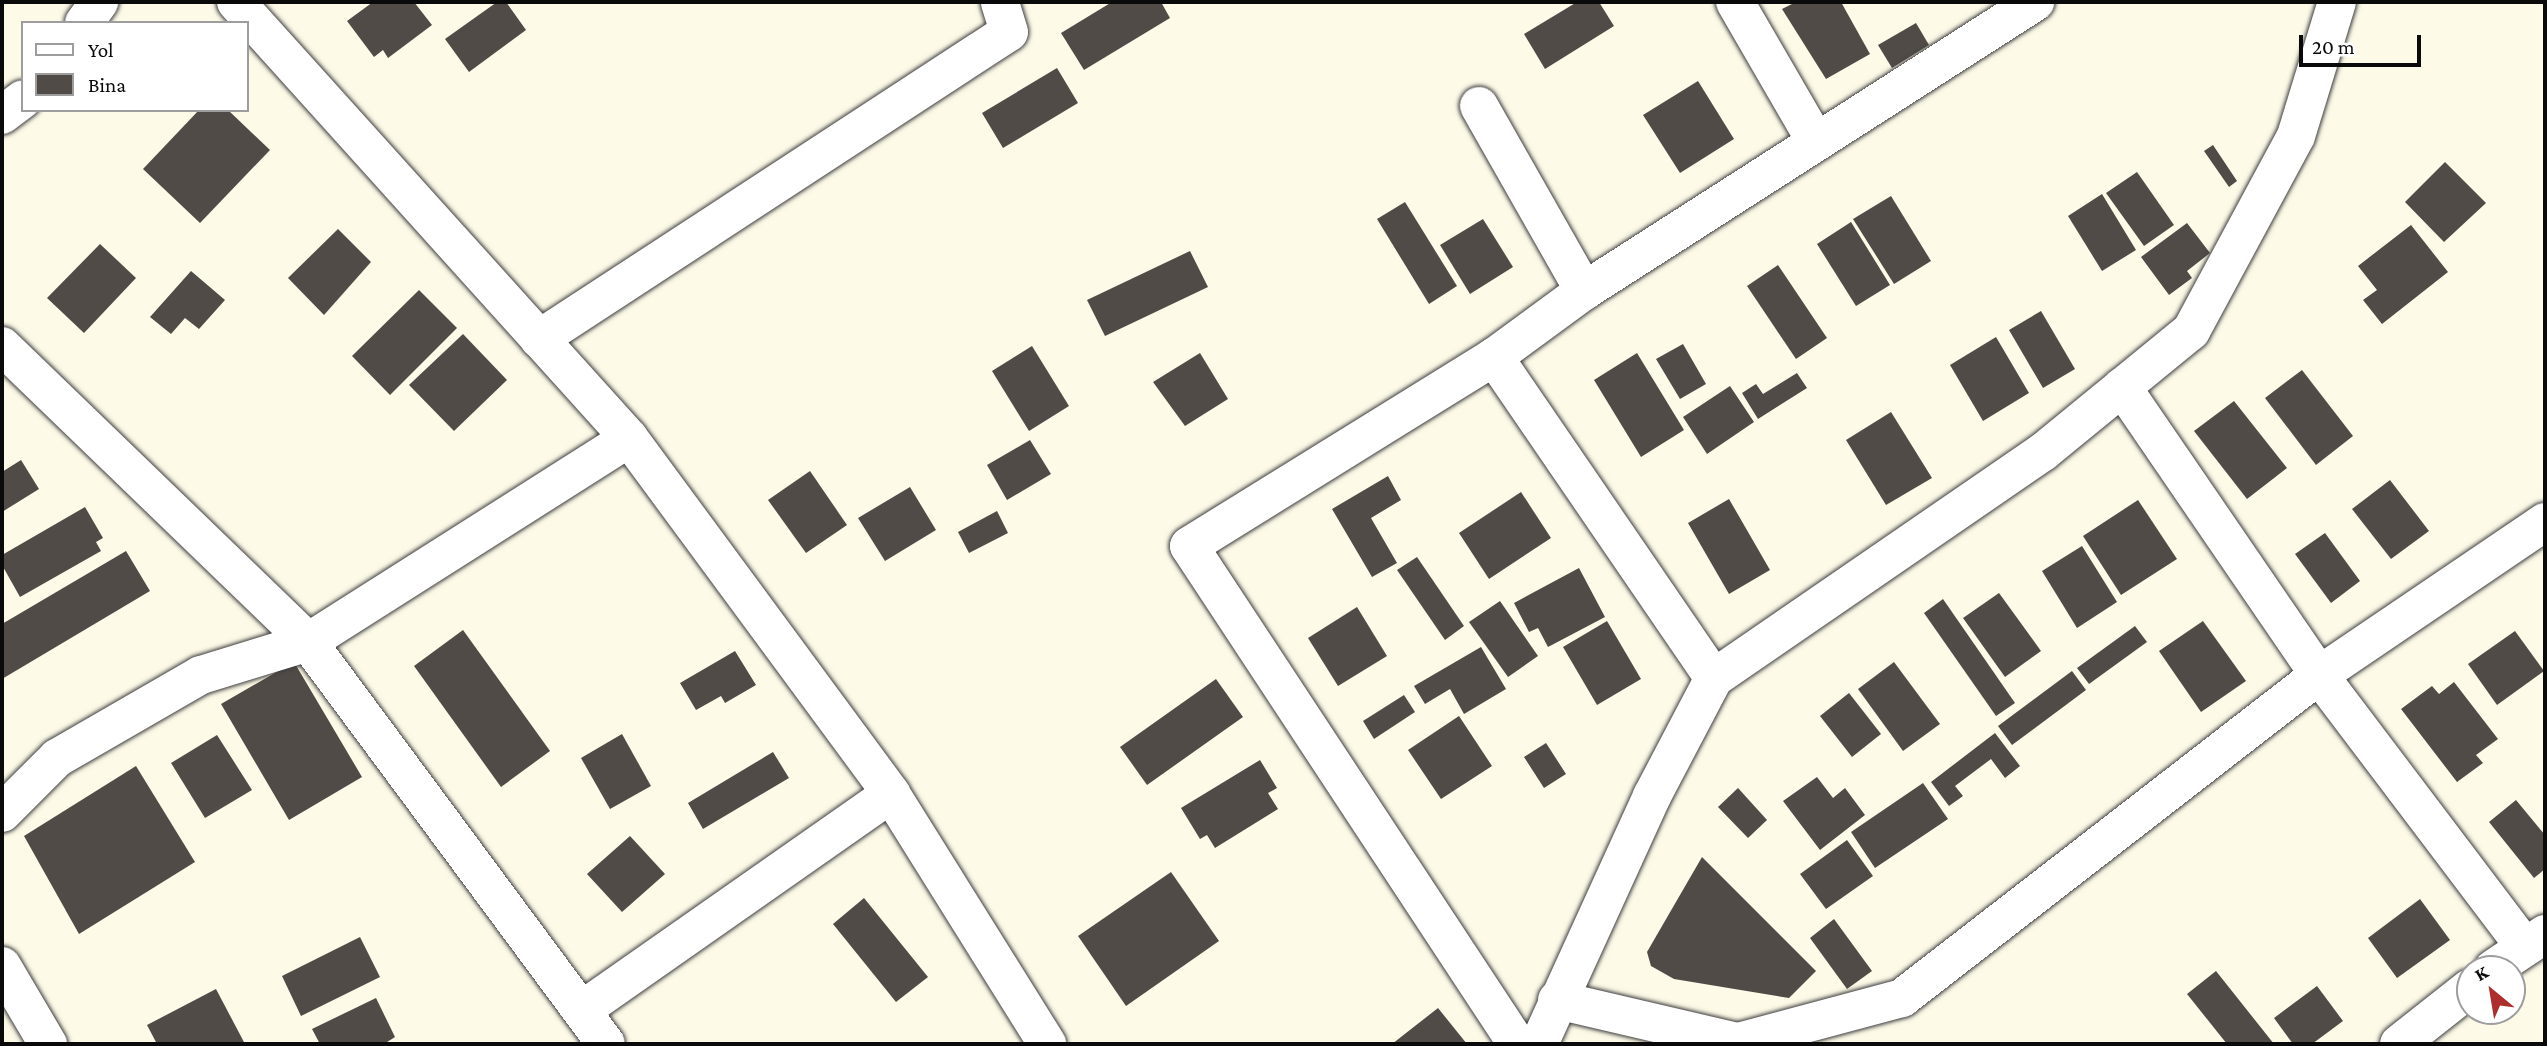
<!DOCTYPE html>
<html>
<head>
<meta charset="utf-8">
<style>
	body { margin:0 }
	#map { position:relative; width:2547px; height:1046px; overflow:hidden; background:#fdfae8; font-family:"Crimson Pro",serif }
	div>[style] { position:absolute }
	.building>* { inset:0; background:#514b47 }
	.roads { filter:drop-shadow(0 0 2px #3d3d3d) drop-shadow(0 0 2px #3d3d3d) }
	.minor>* { height:38px; margin:-19px; padding:0 19px; transform-origin:19px; border-radius:19px; background:#fff }
	span { translate:-50% -50%; white-space:nowrap; text-align:center; line-height:1.15; -webkit-text-stroke:7px #fff; paint-order:stroke }
	.frame { position:absolute; inset:0; border:4px solid #0a0a0a; pointer-events:none }
	.legend { position:absolute; left:21px; top:21px; width:228px; height:91px; box-sizing:border-box; background:#fff; border:2px solid #9d9d9d; margin:0; padding:9px 12px; list-style:none; font-size:21px; color:#0a0a0a }
	.legend li { display:flex; align-items:center; gap:14px; height:35px }
	.legend b { width:35px; border:2px solid #9d9d9d }
	.north { position:absolute; left:2456px; top:955px; width:70px; height:70px; box-sizing:border-box; background:#fff; border:2px solid #9d9d9d; border-radius:50%; rotate:330deg; font-size:19px; font-weight:700; line-height:28px; text-align:center; color:#0a0a0a }
	.north::after { content:''; display:block; margin:auto; width:24px; height:32px; background:#ae2e2e; clip-path:polygon(50% 0,100% 100%,50% 72%,0 100%) }
	.scale { position:absolute; left:2299px; top:35px; width:122px; height:32px; box-sizing:border-box; border:4px solid #0a0a0a; border-top:0; padding-left:9px; font-size:21px; line-height:24px; white-space:nowrap; color:#0a0a0a; -webkit-text-stroke:5px #fff; paint-order:stroke }
</style>
</head>
<body>
<div id="map">
	<div class="building">
		<i style="clip-path:polygon(373px 2px,414px 2px,432px 25px,388px 58px,383px 50px,374px 57px,347px 21px)"></i>
		<i style="clip-path:polygon(497px 2px,506px 2px,526px 30px,469px 72px,445px 39px)"></i>
		<i style="clip-path:polygon(1112px 2px,1161px 2px,1170px 18px,1084px 70px,1061px 33px)"></i>
		<i style="clip-path:polygon(1577px 2px,1599px 2px,1614px 26px,1545px 69px,1524px 34px)"></i>
		<i style="clip-path:polygon(1796px 2px,1841px 2px,1870px 54px,1826px 79px,1782px 9px)"></i>
		<i style="clip-path:polygon(1916px 23px,1929px 45px,1892px 68px,1878px 45px)"></i>
		<i style="clip-path:polygon(1057px 68px,1078px 103px,1003px 148px,982px 113px)"></i>
		<i style="clip-path:polygon(1698px 81px,1734px 139px,1680px 173px,1643px 115px)"></i>
		<i style="clip-path:polygon(199px 110px,228px 110px,270px 150px,200px 223px,143px 169px)"></i>
		<i style="clip-path:polygon(2213px 145px,2237px 181px,2229px 187px,2204px 151px)"></i>
		<i style="clip-path:polygon(2445px 162px,2486px 203px,2444px 242px,2405px 202px)"></i>
		<i style="clip-path:polygon(2137px 172px,2174px 225px,2144px 246px,2106px 193px)"></i>
		<i style="clip-path:polygon(2102px 194px,2136px 250px,2102px 271px,2068px 216px)"></i>
		<i style="clip-path:polygon(1891px 196px,1931px 261px,1894px 284px,1853px 219px)"></i>
		<i style="clip-path:polygon(1405px 202px,1457px 286px,1429px 304px,1377px 219px)"></i>
		<i style="clip-path:polygon(1483px 219px,1513px 267px,1470px 294px,1440px 245px)"></i>
		<i style="clip-path:polygon(1851px 222px,1890px 285px,1856px 306px,1817px 244px)"></i>
		<i style="clip-path:polygon(2187px 223px,2210px 253px,2187px 271px,2192px 278px,2169px 295px,2141px 257px)"></i>
		<i style="clip-path:polygon(2411px 225px,2448px 272px,2382px 324px,2363px 300px,2377px 290px,2358px 266px)"></i>
		<i style="clip-path:polygon(338px 229px,371px 262px,324px 315px,288px 278px)"></i>
		<i style="clip-path:polygon(100px 244px,136px 278px,84px 333px,47px 298px)"></i>
		<i style="clip-path:polygon(1190px 251px,1208px 287px,1105px 336px,1087px 300px)"></i>
		<i style="clip-path:polygon(1778px 265px,1827px 338px,1796px 359px,1747px 286px)"></i>
		<i style="clip-path:polygon(191px 271px,225px 300px,199px 329px,185px 318px,171px 334px,150px 317px)"></i>
		<i style="clip-path:polygon(419px 290px,457px 328px,390px 395px,352px 356px)"></i>
		<i style="clip-path:polygon(2041px 311px,2075px 369px,2043px 388px,2009px 330px)"></i>
		<i style="clip-path:polygon(463px 334px,507px 380px,454px 431px,409px 385px)"></i>
		<i style="clip-path:polygon(1996px 337px,2029px 393px,1983px 421px,1950px 365px)"></i>
		<i style="clip-path:polygon(1683px 344px,1706px 384px,1680px 399px,1656px 359px)"></i>
		<i style="clip-path:polygon(1032px 346px,1069px 406px,1029px 431px,992px 371px)"></i>
		<i style="clip-path:polygon(1200px 353px,1228px 399px,1185px 426px,1153px 382px)"></i>
		<i style="clip-path:polygon(1637px 353px,1684px 430px,1641px 457px,1594px 380px)"></i>
		<i style="clip-path:polygon(2302px 370px,2353px 436px,2316px 465px,2265px 398px)"></i>
		<i style="clip-path:polygon(1797px 373px,1807px 388px,1758px 419px,1742px 393px,1756px 384px,1763px 394px)"></i>
		<i style="clip-path:polygon(1730px 386px,1754px 422px,1707px 454px,1683px 417px)"></i>
		<i style="clip-path:polygon(2234px 401px,2287px 468px,2247px 499px,2194px 431px)"></i>
		<i style="clip-path:polygon(1891px 412px,1932px 478px,1886px 505px,1846px 440px)"></i>
		<i style="clip-path:polygon(1030px 440px,1051px 474px,1007px 500px,987px 465px)"></i>
		<i style="clip-path:polygon(21px 460px,39px 489px,2px 512px,2px 472px)"></i>
		<i style="clip-path:polygon(810px 471px,847px 525px,806px 553px,768px 500px)"></i>
		<i style="clip-path:polygon(1388px 476px,1401px 500px,1371px 518px,1397px 563px,1372px 577px,1332px 509px)"></i>
		<i style="clip-path:polygon(2390px 480px,2429px 531px,2391px 559px,2352px 509px)"></i>
		<i style="clip-path:polygon(910px 487px,936px 530px,885px 561px,858px 518px)"></i>
		<i style="clip-path:polygon(1521px 492px,1551px 538px,1489px 579px,1459px 533px)"></i>
		<i style="clip-path:polygon(1729px 499px,1770px 570px,1729px 594px,1688px 523px)"></i>
		<i style="clip-path:polygon(2138px 500px,2177px 559px,2121px 595px,2083px 536px)"></i>
		<i style="clip-path:polygon(85px 507px,103px 538px,96px 542px,101px 551px,20px 597px,2px 565px,2px 555px)"></i>
		<i style="clip-path:polygon(997px 511px,1008px 533px,969px 553px,958px 532px)"></i>
		<i style="clip-path:polygon(2325px 533px,2360px 581px,2331px 603px,2295px 554px)"></i>
		<i style="clip-path:polygon(2082px 546px,2117px 602px,2077px 628px,2042px 571px)"></i>
		<i style="clip-path:polygon(126px 551px,150px 591px,2px 679px,2px 624px)"></i>
		<i style="clip-path:polygon(1417px 557px,1464px 626px,1445px 640px,1397px 570px)"></i>
		<i style="clip-path:polygon(1579px 568px,1605px 617px,1548px 647px,1538px 628px,1529px 632px,1514px 603px)"></i>
		<i style="clip-path:polygon(1999px 593px,2041px 651px,2005px 677px,1963px 618px)"></i>
		<i style="clip-path:polygon(1943px 599px,2015px 703px,1996px 716px,1924px 613px)"></i>
		<i style="clip-path:polygon(1500px 601px,1538px 656px,1508px 677px,1469px 622px)"></i>
		<i style="clip-path:polygon(1357px 607px,1387px 656px,1338px 686px,1308px 638px)"></i>
		<i style="clip-path:polygon(1607px 621px,1641px 679px,1597px 705px,1563px 647px)"></i>
		<i style="clip-path:polygon(2203px 621px,2246px 681px,2201px 712px,2159px 651px)"></i>
		<i style="clip-path:polygon(2135px 626px,2147px 642px,2089px 684px,2077px 668px)"></i>
		<i style="clip-path:polygon(463px 630px,550px 751px,501px 787px,414px 666px)"></i>
		<i style="clip-path:polygon(2515px 631px,2544px 671px,2497px 705px,2468px 664px)"></i>
		<i style="clip-path:polygon(1481px 647px,1506px 689px,1464px 714px,1450px 689px,1425px 704px,1414px 686px)"></i>
		<i style="clip-path:polygon(735px 651px,756px 685px,725px 703px,721px 696px,696px 710px,680px 683px)"></i>
		<i style="clip-path:polygon(294px 662px,362px 777px,289px 820px,221px 704px)"></i>
		<i style="clip-path:polygon(1894px 662px,1940px 724px,1903px 751px,1858px 689px)"></i>
		<i style="clip-path:polygon(2072px 671px,2086px 690px,2012px 745px,1998px 726px)"></i>
		<i style="clip-path:polygon(1216px 679px,1243px 717px,1147px 785px,1120px 747px)"></i>
		<i style="clip-path:polygon(2454px 682px,2498px 739px,2476px 755px,2483px 763px,2457px 782px,2401px 709px,2432px 686px,2439px 694px)"></i>
		<i style="clip-path:polygon(1849px 693px,1881px 734px,1852px 757px,1820px 716px)"></i>
		<i style="clip-path:polygon(1404px 695px,1415px 712px,1374px 739px,1363px 721px)"></i>
		<i style="clip-path:polygon(1459px 716px,1492px 766px,1441px 799px,1408px 750px)"></i>
		<i style="clip-path:polygon(1995px 733px,2020px 766px,2005px 778px,1991px 759px,1955px 786px,1963px 796px,1949px 806px,1931px 782px)"></i>
		<i style="clip-path:polygon(622px 734px,651px 786px,610px 809px,581px 758px)"></i>
		<i style="clip-path:polygon(217px 735px,252px 790px,205px 818px,171px 763px)"></i>
		<i style="clip-path:polygon(1546px 743px,1566px 774px,1544px 788px,1524px 757px)"></i>
		<i style="clip-path:polygon(773px 752px,789px 778px,703px 829px,688px 803px)"></i>
		<i style="clip-path:polygon(1260px 760px,1277px 788px,1268px 793px,1278px 809px,1215px 848px,1207px 835px,1200px 839px,1181px 808px)"></i>
		<i style="clip-path:polygon(136px 766px,195px 862px,79px 934px,24px 836px)"></i>
		<i style="clip-path:polygon(1817px 777px,1833px 798px,1845px 788px,1865px 815px,1820px 850px,1783px 801px)"></i>
		<i style="clip-path:polygon(1923px 783px,1948px 819px,1875px 868px,1851px 832px)"></i>
		<i style="clip-path:polygon(1738px 788px,1767px 820px,1748px 838px,1718px 807px)"></i>
		<i style="clip-path:polygon(2516px 800px,2545px 835px,2545px 869px,2534px 878px,2489px 822px)"></i>
		<i style="clip-path:polygon(630px 836px,665px 874px,622px 912px,587px 874px)"></i>
		<i style="clip-path:polygon(1847px 840px,1873px 876px,1826px 909px,1800px 874px)"></i>
		<i style="clip-path:polygon(1702px 857px,1816px 971px,1789px 998px,1674px 979px,1651px 966px,1647px 952px)"></i>
		<i style="clip-path:polygon(1171px 872px,1219px 941px,1126px 1006px,1078px 936px)"></i>
		<i style="clip-path:polygon(864px 898px,928px 977px,896px 1002px,833px 924px)"></i>
		<i style="clip-path:polygon(2420px 899px,2450px 940px,2397px 978px,2368px 938px)"></i>
		<i style="clip-path:polygon(1834px 919px,1872px 971px,1847px 989px,1810px 938px)"></i>
		<i style="clip-path:polygon(360px 937px,380px 977px,301px 1016px,282px 976px)"></i>
		<i style="clip-path:polygon(2216px 971px,2274px 1044px,2227px 1044px,2187px 994px)"></i>
		<i style="clip-path:polygon(2317px 986px,2343px 1021px,2312px 1044px,2293px 1044px,2274px 1018px)"></i>
		<i style="clip-path:polygon(216px 989px,245px 1044px,157px 1044px,147px 1025px)"></i>
		<i style="clip-path:polygon(376px 998px,395px 1037px,384px 1044px,320px 1044px,312px 1029px)"></i>
		<i style="clip-path:polygon(1438px 1008px,1467px 1044px,1392px 1044px)"></i>
	</div>
	<div class="roads">
		<div class="minor">
			<i style="left:236px;top:2px;width:587px;rotate:47.97deg"></i>
			<i style="left:629px;top:438px;width:442px;rotate:53.6deg"></i>
			<i style="left:891px;top:794px;width:295px;rotate:58deg"></i>
			<i style="left:1735px;top:2px;width:160px;rotate:59.9deg"></i>
			<i style="left:84px;top:23px;width:26px;rotate:-54deg"></i>
			<i style="left:1479px;top:106px;width:213px;rotate:60.4deg"></i>
			<i style="left:2px;top:115px;width:26px;rotate:-37deg"></i>
			<i style="left:539px;top:339px;width:561px;rotate:-33.15deg"></i>
			<i style="left:1009px;top:32px;width:31px;rotate:-107deg"></i>
			<i style="left:2px;top:346px;width:426px;rotate:44deg"></i>
			<i style="left:308px;top:642px;width:500px;rotate:53.45deg"></i>
			<i style="left:1494px;top:357px;width:389px;rotate:55.6deg"></i>
			<i style="left:2122px;top:387px;width:349px;rotate:55.6deg"></i>
			<i style="left:2319px;top:675px;width:338px;rotate:52.9deg"></i>
			<i style="left:2px;top:813px;width:78px;rotate:-45deg"></i>
			<i style="left:57px;top:758px;width:166px;rotate:-30deg"></i>
			<i style="left:201px;top:675px;width:112px;rotate:-17.1deg"></i>
			<i style="left:308px;top:642px;width:380px;rotate:-32.4deg"></i>
			<i style="left:2px;top:966px;width:91px;rotate:59.5deg"></i>
			<i style="left:2493px;top:969px;width:63px;rotate:-33.9deg"></i>
			<i style="left:1557px;top:1000px;width:186px;rotate:13.1deg"></i>
			<i style="left:1738px;top:1042px;width:170px;rotate:-15deg"></i>
			<i style="left:1902px;top:998px;width:527px;rotate:-37.76deg"></i>
			<i style="left:2319px;top:675px;width:273px;rotate:-34.1deg"></i>
			<i style="left:582px;top:1010px;width:377px;rotate:-35deg"></i>
			<i style="left:1517px;top:1044px;width:596px;rotate:-123.37deg"></i>
			<i style="left:1189px;top:546px;width:359px;rotate:-31.8deg"></i>
			<i style="left:1494px;top:357px;width:112px;rotate:-36.3deg"></i>
			<i style="left:1584px;top:291px;width:536px;rotate:-32.65deg"></i>
			<i style="left:1539px;top:1044px;width:273px;rotate:-65.5deg"></i>
			<i style="left:1652px;top:796px;width:133px;rotate:-62.3deg"></i>
			<i style="left:1714px;top:678px;width:399px;rotate:-34.5deg"></i>
			<i style="left:2043px;top:452px;width:191px;rotate:-39.3deg"></i>
			<i style="left:2191px;top:331px;width:221px;rotate:-61.7deg"></i>
			<i style="left:2296px;top:136px;width:140px;rotate:-73deg"></i>
			<i style="left:2399px;top:1044px;width:90px;rotate:-38.3deg"></i>
		</div>
	</div>
	<div class="frame"></div>
	<ul class="legend">
	<li><b style="height:9px;background:#fff"></b>Yol</li>
	<li><b style="height:19px;background:#514b47"></b>Bina</li>
	</ul>
	<div class="north">K</div>
	<div class="scale">20 m</div>
</div>
</body>
</html>
